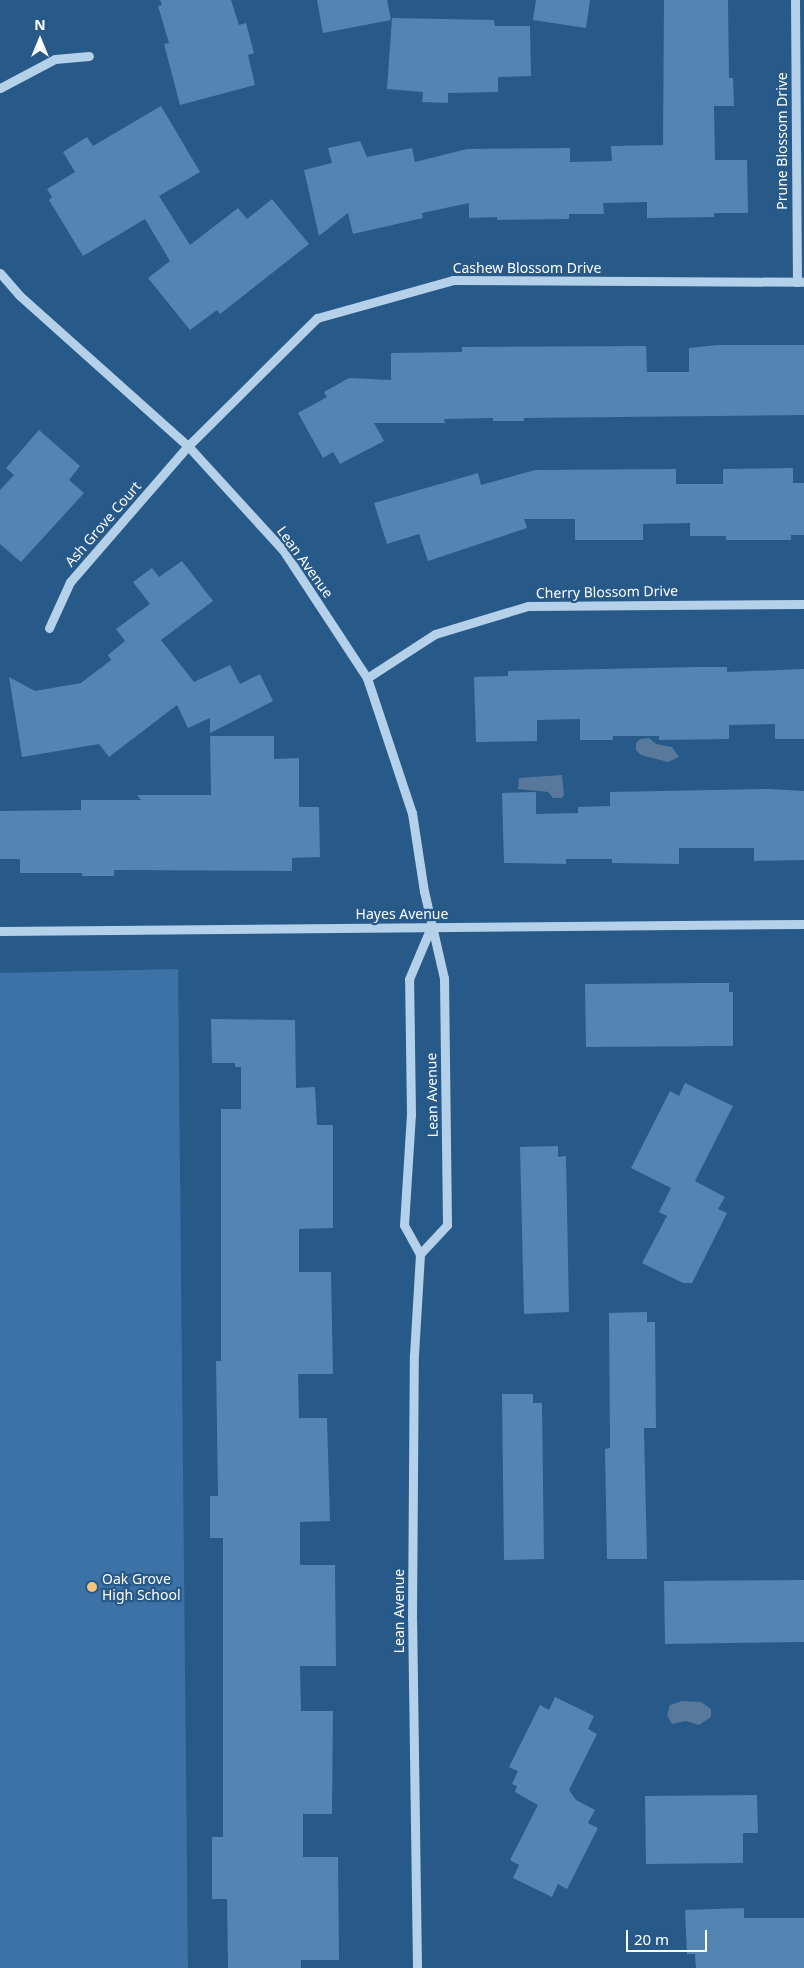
<!DOCTYPE html>
<html>
<head>
<meta charset="utf-8">
<style>
	body { margin:0 }
	#map { position:relative; width:804px; height:1968px; overflow:hidden; background:#275989; font-family:"Noto Sans",sans-serif }
	div>[style] { position:absolute }
	.green>* { inset:0; background:#3c72a6 }
	.water>* { inset:0; background:#58799c }
	.building>* { inset:0; background:#5484b2 }
	.minor>* { height:9px; margin:-4.5px; padding:0 4.5px; transform-origin:4.5px; border-radius:4.5px; background:#b5d0e9 }
	.dots>* { width:14px; height:14px; translate:-50% -50%; box-sizing:border-box; border:2px solid #275989; border-radius:50% }
	span { translate:-50% -50%; white-space:nowrap; text-align:center; line-height:1.15; -webkit-text-stroke:4.5px #275989; paint-order:stroke }
	.street-label { font-size:14px; color:#fff }
	.poi-label { font-size:14px; color:#fff }
	.left { translate:0 -50%; text-align:left }
	.north { position:absolute; left:15px; top:15px; width:50px; height:50px; -webkit-text-stroke:4px #275989; paint-order:stroke; rotate:0deg; font-size:14px; font-weight:700; line-height:20px; text-align:center; color:#fff }
	.north::after { content:''; display:block; margin:auto; width:18px; height:22px; background:#fff; clip-path:polygon(50% 0,100% 100%,50% 72%,0 100%) }
	.scale { position:absolute; left:626px; top:1930px; width:81px; height:22px; box-sizing:border-box; border:2px solid #fff; border-top:0; padding-left:6px; font-size:15px; line-height:18px; white-space:nowrap; color:#fff; -webkit-text-stroke:4px #275989; paint-order:stroke }
</style>
</head>
<body>
<div id="map">
	<div class="green">
		<i style="clip-path:polygon(178px 969px,188px 1968px,0 1968px,0 973px)"></i>
	</div>
	<div class="water">
		<i style="clip-path:polygon(649px 738px,656px 744px,672px 747px,679px 757px,668px 762px,641px 755px,636px 750px,636px 743px,640px 739px)"></i>
		<i style="clip-path:polygon(562px 775px,564px 796px,561px 798px,553px 798px,548px 792px,518px 789px,519px 778px)"></i>
		<i style="clip-path:polygon(682px 1701px,701px 1702px,711px 1709px,711px 1717px,699px 1725px,686px 1721px,672px 1724px,667px 1715px,670px 1705px)"></i>
	</div>
	<div class="building">
		<i style="clip-path:polygon(160px 0,231px 0,239px 25px,246px 23px,254px 53px,248px 55px,255px 85px,180px 105px,164px 44px,169px 43px,158px 6px,162px 5px)"></i>
		<i style="clip-path:polygon(317px 0,387px 0,391px 20px,323px 33px)"></i>
		<i style="clip-path:polygon(536px 0,590px 0,586px 28px,533px 20px)"></i>
		<i style="clip-path:polygon(664px 0,728px 0,729px 78px,733px 78px,734px 106px,714px 106px,715px 160px,747px 160px,748px 213px,714px 213px,714px 217px,647px 218px,647px 202px,603px 203px,604px 214px,569px 214px,569px 219px,497px 220px,497px 217px,469px 218px,469px 203px,422px 213px,423px 218px,353px 234px,348px 213px,319px 236px,304px 170px,332px 163px,328px 148px,360px 141px,367px 157px,412px 148px,415px 162px,467px 149px,570px 148px,570px 162px,612px 161px,611px 146px,663px 145px)"></i>
		<i style="clip-path:polygon(392px 18px,494px 20px,495px 26px,530px 26px,531px 76px,498px 77px,498px 92px,448px 93px,448px 103px,422px 102px,423px 92px,387px 89px)"></i>
		<i style="clip-path:polygon(161px 106px,200px 172px,159px 196px,190px 245px,238px 208px,247px 219px,272px 199px,309px 244px,220px 314px,217px 310px,190px 330px,148px 278px,170px 261px,145px 219px,83px 256px,49px 200px,52px 197px,47px 189px,75px 172px,63px 152px,87px 137px,93px 146px)"></i>
		<i style="clip-path:polygon(717px 345px,804px 345px,804px 415px,524px 418px,524px 421px,493px 421px,493px 418px,444px 419px,445px 423px,374px 423px,384px 441px,340px 464px,333px 452px,323px 458px,298px 413px,327px 397px,324px 392px,349px 378px,391px 380px,391px 353px,462px 352px,462px 347px,646px 346px,647px 372px,689px 372px,689px 348px)"></i>
		<i style="clip-path:polygon(39px 430px,80px 466px,69px 480px,84px 493px,21px 562px,0 544px,0 490px,14px 475px,6px 468px)"></i>
		<i style="clip-path:polygon(793px 468px,793px 483px,804px 483px,804px 535px,791px 535px,791px 540px,726px 540px,726px 536px,690px 536px,690px 523px,643px 524px,643px 540px,575px 540px,575px 519px,524px 519px,527px 528px,428px 561px,419px 534px,387px 544px,374px 503px,478px 473px,481px 485px,535px 470px,676px 469px,676px 484px,723px 484px,723px 469px)"></i>
		<i style="clip-path:polygon(182px 561px,213px 601px,161px 640px,194px 682px,230px 665px,240px 684px,260px 674px,273px 701px,210px 733px,210px 718px,188px 728px,177px 705px,109px 757px,99px 744px,22px 757px,9px 677px,35px 691px,81px 683px,111px 660px,108px 655px,125px 641px,116px 629px,150px 604px,133px 582px,152px 568px,159px 577px)"></i>
		<i style="clip-path:polygon(697px 667px,727px 667px,727px 672px,804px 669px,804px 739px,775px 739px,775px 724px,729px 725px,729px 739px,659px 740px,659px 736px,613px 736px,613px 740px,580px 740px,580px 719px,537px 720px,537px 741px,476px 742px,474px 677px,508px 676px,508px 671px)"></i>
		<i style="clip-path:polygon(210px 736px,274px 736px,274px 759px,299px 758px,299px 807px,319px 807px,320px 857px,292px 858px,292px 871px,114px 870px,114px 876px,82px 876px,82px 873px,20px 873px,20px 859px,0 859px,0 811px,81px 810px,81px 800px,141px 800px,137px 795px,211px 795px)"></i>
		<i style="clip-path:polygon(768px 789px,804px 791px,804px 860px,754px 861px,754px 848px,679px 848px,679px 864px,612px 863px,612px 859px,566px 859px,566px 864px,504px 863px,502px 793px,536px 792px,536px 814px,578px 813px,578px 807px,610px 806px,610px 792px)"></i>
		<i style="clip-path:polygon(698px 983px,729px 983px,729px 992px,733px 992px,733px 1046px,586px 1047px,585px 984px)"></i>
		<i style="clip-path:polygon(211px 1019px,295px 1020px,296px 1088px,315px 1087px,317px 1125px,333px 1125px,333px 1228px,299px 1229px,299px 1272px,331px 1272px,333px 1374px,298px 1374px,299px 1418px,327px 1418px,330px 1521px,300px 1522px,300px 1565px,335px 1565px,336px 1666px,300px 1666px,301px 1711px,333px 1711px,332px 1814px,303px 1814px,303px 1857px,338px 1857px,339px 1960px,301px 1960px,301px 1968px,228px 1968px,227px 1899px,212px 1899px,212px 1837px,223px 1837px,223px 1538px,210px 1538px,210px 1496px,218px 1496px,216px 1361px,221px 1361px,221px 1109px,241px 1109px,241px 1067px,235px 1067px,235px 1063px,212px 1063px)"></i>
		<i style="clip-path:polygon(685px 1083px,733px 1106px,695px 1181px,725px 1197px,718px 1209px,727px 1213px,692px 1283px,683px 1283px,642px 1263px,667px 1216px,659px 1212px,671px 1188px,631px 1168px,670px 1091px,679px 1096px)"></i>
		<i style="clip-path:polygon(558px 1146px,558px 1157px,566px 1156px,569px 1312px,524px 1314px,520px 1147px)"></i>
		<i style="clip-path:polygon(647px 1312px,647px 1322px,655px 1322px,656px 1428px,644px 1428px,647px 1559px,607px 1559px,605px 1449px,610px 1448px,609px 1313px)"></i>
		<i style="clip-path:polygon(502px 1394px,533px 1394px,533px 1403px,542px 1403px,544px 1559px,504px 1560px)"></i>
		<i style="clip-path:polygon(804px 1580px,804px 1642px,665px 1644px,664px 1581px)"></i>
		<i style="clip-path:polygon(555px 1697px,594px 1716px,588px 1729px,597px 1734px,569px 1790px,576px 1800px,595px 1810px,588px 1823px,598px 1828px,567px 1889px,558px 1884px,552px 1897px,513px 1878px,519px 1865px,510px 1860px,538px 1805px,515px 1792px,517px 1786px,512px 1784px,518px 1771px,509px 1767px,540px 1705px,549px 1710px)"></i>
		<i style="clip-path:polygon(757px 1795px,758px 1833px,743px 1833px,743px 1863px,646px 1864px,645px 1796px)"></i>
		<i style="clip-path:polygon(744px 1908px,744px 1918px,804px 1918px,804px 1968px,696px 1968px,695px 1954px,687px 1954px,685px 1910px)"></i>
	</div>
	<div class="minor">
		<i style="left:795px;top:0;width:282px;rotate:89.6deg"></i>
		<i style="left:0;top:88px;width:62px;rotate:-27.8deg"></i>
		<i style="left:55px;top:59px;width:34px;rotate:-5deg"></i>
		<i style="left:0;top:273px;width:29px;rotate:49deg"></i>
		<i style="left:19px;top:295px;width:227px;rotate:41.8deg"></i>
		<i style="left:188px;top:446px;width:141px;rotate:47.6deg"></i>
		<i style="left:283px;top:550px;width:153px;rotate:56.7deg"></i>
		<i style="left:367px;top:678px;width:142px;rotate:71.6deg"></i>
		<i style="left:412px;top:813px;width:79px;rotate:81.3deg"></i>
		<i style="left:424px;top:891px;width:89px;rotate:77.1deg"></i>
		<i style="left:444px;top:978px;width:247px;rotate:89.3deg"></i>
		<i style="left:447px;top:1225px;width:40px;rotate:133deg"></i>
		<i style="left:49px;top:628px;width:51px;rotate:-65.5deg"></i>
		<i style="left:70px;top:582px;width:180px;rotate:-49.1deg"></i>
		<i style="left:188px;top:446px;width:182px;rotate:-44.8deg"></i>
		<i style="left:317px;top:318px;width:141px;rotate:-15.6deg"></i>
		<i style="left:453px;top:280px;width:351px;rotate:0.3deg"></i>
		<i style="left:367px;top:678px;width:81px;rotate:-32.9deg"></i>
		<i style="left:435px;top:634px;width:97px;rotate:-16.8deg"></i>
		<i style="left:528px;top:606px;width:276px;rotate:-0.4deg"></i>
		<i style="left:0;top:931px;width:804px;rotate:-0.5deg"></i>
		<i style="left:417px;top:1968px;width:349px;rotate:-90.8deg"></i>
		<i style="left:412px;top:1619px;width:264px;rotate:-89.6deg"></i>
		<i style="left:414px;top:1355px;width:101px;rotate:-86.6deg"></i>
		<i style="left:420px;top:1254px;width:33px;rotate:-119deg"></i>
		<i style="left:404px;top:1225px;width:111px;rotate:-86.4deg"></i>
		<i style="left:411px;top:1114px;width:135px;rotate:-90.8deg"></i>
		<i style="left:409px;top:979px;width:56px;rotate:-67.1deg"></i>
	</div>
	<div class="dots">
		<i style="left:92px;top:1587px;background:#f1c77b"></i>
	</div>
	<div class="street-label">
		<span style="left:782px;top:141px;rotate:-90deg">Prune Blossom Drive</span>
		<span style="left:527px;top:268px">Cashew Blossom Drive</span>
		<span style="left:103px;top:524px;rotate:-49deg">Ash Grove Court</span>
		<span style="left:305px;top:562px;rotate:54deg">Lean Avenue</span>
		<span style="left:607px;top:592px;rotate:-1deg">Cherry Blossom Drive</span>
		<span style="left:402px;top:914px">Hayes Avenue</span>
		<span style="left:432px;top:1095px;rotate:-91deg">Lean Avenue</span>
		<span style="left:399px;top:1611px;rotate:-90deg">Lean Avenue</span>
	</div>
	<div class="poi-label">
		<span class="left" style="left:102px;top:1587px">Oak Grove<br>High School</span>
	</div>
	<div class="north">N</div>
	<div class="scale">20 m</div>
</div>
</body>
</html>
